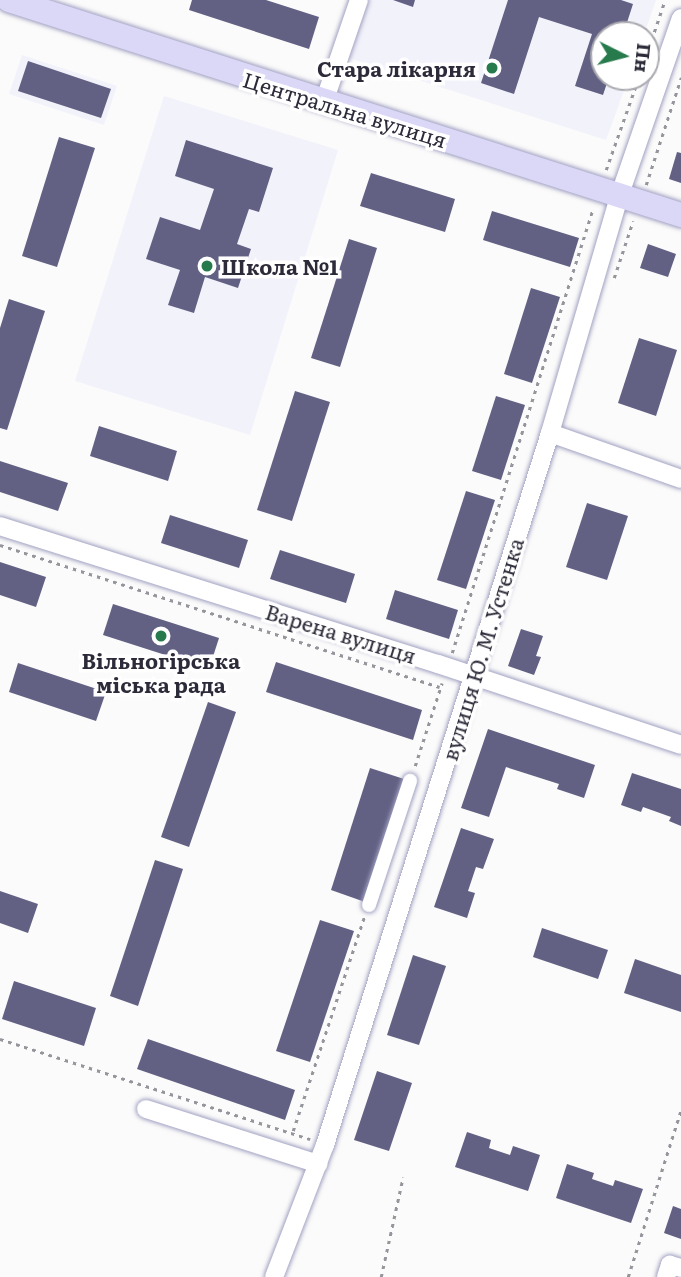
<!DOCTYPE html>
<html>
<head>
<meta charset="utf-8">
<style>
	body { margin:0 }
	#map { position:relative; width:681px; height:1277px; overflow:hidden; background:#fbfbfb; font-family:Literata,serif }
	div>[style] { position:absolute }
	.built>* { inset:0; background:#f2f2fb }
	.building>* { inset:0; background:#626184 }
	.path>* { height:2.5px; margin-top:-1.25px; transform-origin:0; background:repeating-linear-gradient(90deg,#95959c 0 3.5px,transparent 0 8.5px) }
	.roads { filter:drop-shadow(0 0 2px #a1a1c2) drop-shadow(0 0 2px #a1a1c2) }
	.pedestrian>* { height:14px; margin:-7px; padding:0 7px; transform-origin:7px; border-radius:7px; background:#fff }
	.minor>* { height:18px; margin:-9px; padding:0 9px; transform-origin:9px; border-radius:9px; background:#fff }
	.secondary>* { height:24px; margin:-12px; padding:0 12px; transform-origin:12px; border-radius:12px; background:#dad7f7 }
	.dots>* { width:19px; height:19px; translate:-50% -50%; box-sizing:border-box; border:4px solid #fff; border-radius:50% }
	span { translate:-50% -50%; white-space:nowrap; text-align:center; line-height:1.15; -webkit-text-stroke:7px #fff; paint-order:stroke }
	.poi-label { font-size:21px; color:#2c2b39; font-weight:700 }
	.right { translate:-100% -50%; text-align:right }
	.left { translate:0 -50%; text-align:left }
	.street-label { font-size:21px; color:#2c2b39 }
	.north { position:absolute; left:590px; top:21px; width:70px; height:70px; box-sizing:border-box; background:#fff; border:2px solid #abaab0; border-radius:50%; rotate:96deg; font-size:19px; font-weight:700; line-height:28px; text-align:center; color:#2c2b39 }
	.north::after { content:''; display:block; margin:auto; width:24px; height:32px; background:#277a4c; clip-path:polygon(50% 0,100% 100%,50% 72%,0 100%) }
</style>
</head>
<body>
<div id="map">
	<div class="built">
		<i style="clip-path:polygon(369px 0,656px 0,644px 35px,604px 35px,604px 77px,629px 77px,606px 140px,349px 58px)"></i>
		<i style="clip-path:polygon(22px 55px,117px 86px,104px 125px,9px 94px)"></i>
		<i style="clip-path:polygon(164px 96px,338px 150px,250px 435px,75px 381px)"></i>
	</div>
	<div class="building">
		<i style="clip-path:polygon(192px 0,266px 0,319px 17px,309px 49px,189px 10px)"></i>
		<i style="clip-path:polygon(393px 0,415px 0,413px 7px)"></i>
		<i style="clip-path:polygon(508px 0,621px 0,633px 4px,623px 35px,604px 35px,604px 77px,609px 77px,603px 95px,575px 86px,592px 34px,539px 17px,514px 94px,481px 83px)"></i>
		<i style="clip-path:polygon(28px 61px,111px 89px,101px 118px,18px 91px)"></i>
		<i style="clip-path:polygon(59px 137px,95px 148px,57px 267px,22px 256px)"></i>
		<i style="clip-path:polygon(186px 140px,273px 168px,259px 212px,249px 209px,237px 244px,251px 249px,238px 288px,205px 277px,194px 313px,168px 305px,180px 270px,146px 259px,160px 217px,200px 230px,214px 189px,175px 176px)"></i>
		<i style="clip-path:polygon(677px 152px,681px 153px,681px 183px,669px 179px)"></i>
		<i style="clip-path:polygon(371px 173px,455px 199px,445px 232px,360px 206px)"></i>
		<i style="clip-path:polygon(492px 211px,579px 238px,570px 267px,483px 240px)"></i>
		<i style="clip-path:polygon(349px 239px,377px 248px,340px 367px,311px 358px)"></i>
		<i style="clip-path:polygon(648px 244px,676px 254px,668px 277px,640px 268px)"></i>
		<i style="clip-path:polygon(531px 288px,560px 297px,532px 383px,504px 374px)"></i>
		<i style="clip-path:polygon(9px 299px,45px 311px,7px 430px,0 428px,0 328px)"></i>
		<i style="clip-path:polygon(639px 338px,677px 350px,656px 416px,618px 403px)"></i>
		<i style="clip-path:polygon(295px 391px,330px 402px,292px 521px,257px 510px)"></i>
		<i style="clip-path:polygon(496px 396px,525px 405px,501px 480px,472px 471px)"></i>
		<i style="clip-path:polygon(99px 426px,177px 451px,168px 481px,90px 456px)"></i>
		<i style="clip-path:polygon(0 461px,68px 483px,58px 511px,0 492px)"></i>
		<i style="clip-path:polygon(466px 491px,495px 500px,466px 589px,437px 580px)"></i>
		<i style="clip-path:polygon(587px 503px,628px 516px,607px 580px,566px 567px)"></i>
		<i style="clip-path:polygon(170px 515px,248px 540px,239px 568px,161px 543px)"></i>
		<i style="clip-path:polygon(280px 550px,355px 574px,346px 603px,270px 579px)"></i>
		<i style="clip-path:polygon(0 562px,46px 577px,36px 607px,0 595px)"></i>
		<i style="clip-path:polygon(395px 590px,458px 610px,449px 639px,386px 619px)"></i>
		<i style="clip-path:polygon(113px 604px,219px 638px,209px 669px,103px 635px)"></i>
		<i style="clip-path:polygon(521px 629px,543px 636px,536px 656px,541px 657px,534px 675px,508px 666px)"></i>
		<i style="clip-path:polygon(276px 662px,422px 710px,413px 740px,266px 692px)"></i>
		<i style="clip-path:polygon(18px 663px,106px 692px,96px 721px,9px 692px)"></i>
		<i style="clip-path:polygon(208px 702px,236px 712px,189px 847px,161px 837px)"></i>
		<i style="clip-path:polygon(488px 729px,595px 765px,584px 798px,557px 789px,559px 784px,506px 767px,489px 817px,461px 808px)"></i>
		<i style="clip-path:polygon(370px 768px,404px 779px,365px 902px,331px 890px)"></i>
		<i style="clip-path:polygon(632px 773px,681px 789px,681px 826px,669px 821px,671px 817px,643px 807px,641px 812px,621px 805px)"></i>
		<i style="clip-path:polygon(461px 828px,494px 839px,483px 869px,476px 867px,468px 891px,475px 893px,467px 918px,434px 907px)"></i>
		<i style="clip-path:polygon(155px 860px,183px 869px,138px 1006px,110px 996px)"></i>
		<i style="clip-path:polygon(0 891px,38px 904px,28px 933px,0 923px)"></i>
		<i style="clip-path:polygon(320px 920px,354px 931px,310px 1062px,276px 1051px)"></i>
		<i style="clip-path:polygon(542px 928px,608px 950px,598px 979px,533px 957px)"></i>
		<i style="clip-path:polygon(413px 955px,446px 966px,419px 1045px,387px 1035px)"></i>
		<i style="clip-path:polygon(635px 959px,681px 975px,681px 1012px,624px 993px)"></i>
		<i style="clip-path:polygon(14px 981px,96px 1008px,84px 1046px,2px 1019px)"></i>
		<i style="clip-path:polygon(148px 1039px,295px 1090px,285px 1120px,137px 1069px)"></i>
		<i style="clip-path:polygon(377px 1071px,412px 1083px,389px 1151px,354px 1140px)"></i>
		<i style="clip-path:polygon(467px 1132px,491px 1140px,489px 1148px,510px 1155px,513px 1146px,540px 1155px,528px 1191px,455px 1167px)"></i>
		<i style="clip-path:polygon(567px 1164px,594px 1173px,592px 1179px,613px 1186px,615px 1180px,643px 1189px,631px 1223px,556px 1198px)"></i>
		<i style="clip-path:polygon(673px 1206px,681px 1209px,681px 1239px,664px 1233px)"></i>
	</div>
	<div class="path">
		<i style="left:646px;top:56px;width:59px;rotate:-71.3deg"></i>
		<i style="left:606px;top:170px;width:99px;rotate:-70.5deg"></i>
		<i style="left:646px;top:185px;width:113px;rotate:-71.9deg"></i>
		<i style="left:614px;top:278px;width:60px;rotate:-71.6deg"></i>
		<i style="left:0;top:545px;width:462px;rotate:17.9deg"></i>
		<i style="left:452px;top:653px;width:466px;rotate:-72.4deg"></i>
		<i style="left:415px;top:766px;width:87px;rotate:-72deg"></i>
		<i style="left:0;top:1039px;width:326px;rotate:17.9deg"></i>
		<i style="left:293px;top:1131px;width:225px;rotate:-71.6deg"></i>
		<i style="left:381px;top:1277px;width:102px;rotate:-77.6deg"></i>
		<i style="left:628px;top:1277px;width:175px;rotate:-72.4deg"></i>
	</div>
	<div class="roads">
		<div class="pedestrian">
			<i style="left:369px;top:905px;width:131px;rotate:-71.7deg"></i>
		</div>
		<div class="minor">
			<i style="left:324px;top:102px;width:108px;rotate:-71.1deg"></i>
			<i style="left:550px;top:433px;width:139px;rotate:19.3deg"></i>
			<i style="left:0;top:526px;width:459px;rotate:17.5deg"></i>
			<i style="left:438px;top:664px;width:256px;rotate:18.4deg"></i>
			<i style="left:146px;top:1109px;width:181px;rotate:17.7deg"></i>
			<i style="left:274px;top:1277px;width:142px;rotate:-68.9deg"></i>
			<i style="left:325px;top:1145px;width:747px;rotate:-72.46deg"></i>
			<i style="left:550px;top:433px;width:249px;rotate:-73.7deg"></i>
			<i style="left:620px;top:194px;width:186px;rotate:-70.9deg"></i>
			<i style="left:666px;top:1277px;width:13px;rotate:-72deg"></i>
			<i style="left:670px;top:1265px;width:11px;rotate:15deg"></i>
		</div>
		<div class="secondary">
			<i style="left:9px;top:0;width:706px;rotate:17.74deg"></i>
		</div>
	</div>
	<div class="dots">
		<i style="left:492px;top:68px;background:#277a4c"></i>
		<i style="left:207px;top:266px;background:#277a4c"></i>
		<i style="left:161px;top:636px;background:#277a4c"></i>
	</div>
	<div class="poi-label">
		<span class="right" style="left:476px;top:68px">Стара лікарня</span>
		<span class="left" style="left:221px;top:266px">Школа №1</span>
		<span style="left:161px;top:672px">Вільногірська<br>міська рада</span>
	</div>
	<div class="street-label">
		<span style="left:345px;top:109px;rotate:17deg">Центральна вулиця</span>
		<span style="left:341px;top:633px;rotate:17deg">Варена вулиця</span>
		<span style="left:482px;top:649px;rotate:-73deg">вулиця Ю. М. Устенка</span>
	</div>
	<div class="north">Пн</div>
</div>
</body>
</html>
